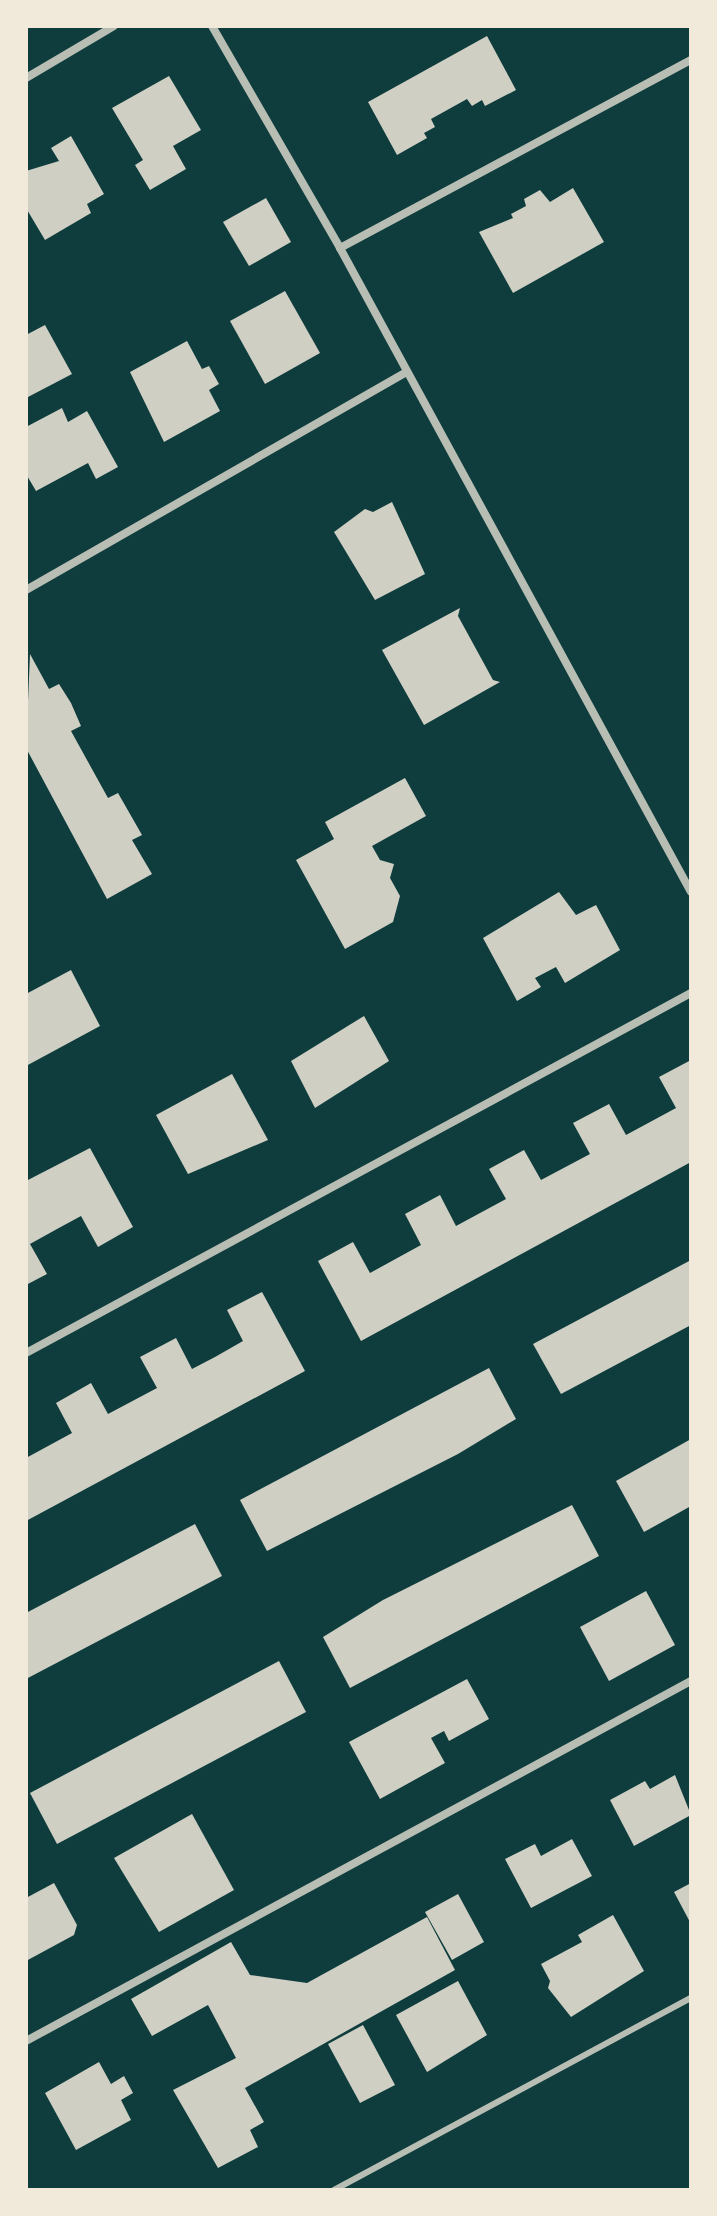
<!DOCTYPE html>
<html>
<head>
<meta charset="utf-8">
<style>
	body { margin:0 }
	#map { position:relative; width:717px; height:2216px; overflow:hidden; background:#0f3d3e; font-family:Rubik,sans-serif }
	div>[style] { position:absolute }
	.building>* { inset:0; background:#cfcfc3 }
	.service>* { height:6px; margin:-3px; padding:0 3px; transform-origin:3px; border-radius:3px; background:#b8beb3 }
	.minor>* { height:8px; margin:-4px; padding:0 4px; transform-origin:4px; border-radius:4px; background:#b8beb3 }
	span { translate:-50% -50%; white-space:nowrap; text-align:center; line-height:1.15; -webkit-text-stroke:7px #f1e9da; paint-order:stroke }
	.frame { position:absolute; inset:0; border:28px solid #f1e9da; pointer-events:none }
</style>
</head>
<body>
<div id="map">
	<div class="building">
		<i style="clip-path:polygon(487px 36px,516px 90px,485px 106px,482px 100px,472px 106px,467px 99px,431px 119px,435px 127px,424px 133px,427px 138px,397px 155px,368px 102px)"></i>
		<i style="clip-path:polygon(169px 76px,201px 130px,173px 146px,186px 169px,150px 190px,135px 165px,143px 160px,112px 108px)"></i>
		<i style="clip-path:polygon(71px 136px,104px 194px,87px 204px,91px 213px,45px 240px,26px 208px,26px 171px,59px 161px,51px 148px)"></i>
		<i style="clip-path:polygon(573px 188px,604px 242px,513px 293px,479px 232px,513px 218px,511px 214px,526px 206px,524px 199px,540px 190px,550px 202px)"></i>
		<i style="clip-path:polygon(266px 198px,291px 242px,249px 266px,223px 222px)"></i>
		<i style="clip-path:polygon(285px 291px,320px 353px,265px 384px,230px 321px)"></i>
		<i style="clip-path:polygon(45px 325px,72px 374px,28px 397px,26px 335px)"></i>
		<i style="clip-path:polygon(187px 341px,202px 369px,209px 366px,219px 384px,209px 390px,220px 411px,164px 442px,130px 372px)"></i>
		<i style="clip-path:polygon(62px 408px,68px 422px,87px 411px,118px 467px,96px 479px,88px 463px,36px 491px,26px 474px,26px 427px)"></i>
		<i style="clip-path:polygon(392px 502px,425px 574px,375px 600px,334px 532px,365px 509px,373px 512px)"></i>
		<i style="clip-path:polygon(460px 608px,458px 616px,493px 680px,500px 682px,424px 725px,382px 650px)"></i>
		<i style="clip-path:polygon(30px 654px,49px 689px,59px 684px,71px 703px,81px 726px,71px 731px,108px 798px,118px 793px,142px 835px,132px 840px,152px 874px,107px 899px,26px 748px)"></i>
		<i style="clip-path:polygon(405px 778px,426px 816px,372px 846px,380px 860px,394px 864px,390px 878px,400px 896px,393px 922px,345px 949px,296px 860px,334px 839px,325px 822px)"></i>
		<i style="clip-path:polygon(559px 892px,576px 915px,596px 905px,620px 950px,565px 983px,556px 967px,535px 978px,541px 987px,517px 1001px,483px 938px)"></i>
		<i style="clip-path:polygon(71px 970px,100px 1026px,26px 1066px,26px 994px)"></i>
		<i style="clip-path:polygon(364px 1016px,389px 1061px,315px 1108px,291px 1061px)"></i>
		<i style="clip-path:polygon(691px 1060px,691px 1162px,361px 1341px,318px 1261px,353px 1242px,370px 1273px,421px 1245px,405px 1214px,440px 1195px,456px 1226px,506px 1199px,489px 1169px,524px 1150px,541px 1180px,590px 1154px,573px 1123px,609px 1104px,626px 1135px,676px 1108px,659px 1077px)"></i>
		<i style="clip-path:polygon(232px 1074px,268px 1140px,188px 1174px,156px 1115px)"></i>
		<i style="clip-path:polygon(90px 1148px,133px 1227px,98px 1247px,81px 1216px,57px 1229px,30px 1244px,47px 1274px,26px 1285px,26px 1181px)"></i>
		<i style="clip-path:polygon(691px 1260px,691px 1325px,561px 1394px,533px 1344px)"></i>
		<i style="clip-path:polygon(262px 1292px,305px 1371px,26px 1521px,26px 1458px,72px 1433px,56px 1403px,91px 1383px,108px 1414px,157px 1388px,140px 1357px,176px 1338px,192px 1369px,215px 1357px,243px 1341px,227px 1310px)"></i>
		<i style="clip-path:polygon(489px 1368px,516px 1419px,458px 1454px,267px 1551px,240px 1500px)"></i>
		<i style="clip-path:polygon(691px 1439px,691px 1506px,644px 1532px,616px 1481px)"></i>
		<i style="clip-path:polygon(572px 1505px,599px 1556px,350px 1688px,323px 1637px,383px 1600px)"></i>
		<i style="clip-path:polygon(195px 1524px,222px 1576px,26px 1679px,26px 1613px)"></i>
		<i style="clip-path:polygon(646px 1591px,675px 1645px,609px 1681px,580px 1627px)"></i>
		<i style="clip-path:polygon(279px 1661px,306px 1712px,57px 1844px,30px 1793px)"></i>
		<i style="clip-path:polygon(467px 1679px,489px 1719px,449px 1741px,444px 1731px,431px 1738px,445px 1763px,380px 1799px,349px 1742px)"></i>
		<i style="clip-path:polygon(675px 1775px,691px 1815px,634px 1846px,610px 1800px,645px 1781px,650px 1789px)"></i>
		<i style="clip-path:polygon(192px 1814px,234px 1890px,159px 1932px,114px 1858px)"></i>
		<i style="clip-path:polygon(572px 1839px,592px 1876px,531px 1908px,505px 1859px,535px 1844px,541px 1856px)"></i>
		<i style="clip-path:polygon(54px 1883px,77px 1925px,74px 1935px,26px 1961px,26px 1898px)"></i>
		<i style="clip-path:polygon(691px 1883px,691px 1924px,674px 1892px)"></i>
		<i style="clip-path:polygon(458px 1894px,484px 1942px,452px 1960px,425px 1912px)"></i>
		<i style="clip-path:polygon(613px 1915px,644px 1971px,571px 2017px,548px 1988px,550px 1981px,541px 1964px,582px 1942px,578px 1935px)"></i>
		<i style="clip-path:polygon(427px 1917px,455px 1970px,245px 2088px,264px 2122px,250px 2130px,258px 2147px,218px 2168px,173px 2090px,236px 2058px,208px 2005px,152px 2036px,131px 1999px,231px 1942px,250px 1975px,307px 1983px)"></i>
		<i style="clip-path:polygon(458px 1981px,487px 2035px,427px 2072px,396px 2015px)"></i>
		<i style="clip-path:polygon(363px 2025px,395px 2085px,360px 2103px,328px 2044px)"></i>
		<i style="clip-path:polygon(99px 2062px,111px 2084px,124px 2076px,133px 2093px,121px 2100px,131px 2120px,76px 2150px,45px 2093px)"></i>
	</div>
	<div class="service">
		<i style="left:334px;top:2190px;width:405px;rotate:-28.3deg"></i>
	</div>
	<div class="minor">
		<i style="left:212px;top:26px;width:256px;rotate:60deg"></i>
		<i style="left:340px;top:248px;width:733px;rotate:61.41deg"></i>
		<i style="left:26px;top:78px;width:102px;rotate:-30.6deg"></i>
		<i style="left:340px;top:248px;width:398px;rotate:-28.2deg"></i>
		<i style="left:26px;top:590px;width:438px;rotate:-29.8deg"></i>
		<i style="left:26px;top:1353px;width:756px;rotate:-28.43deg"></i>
		<i style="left:26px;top:2041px;width:756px;rotate:-28.43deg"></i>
	</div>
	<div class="frame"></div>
</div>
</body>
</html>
